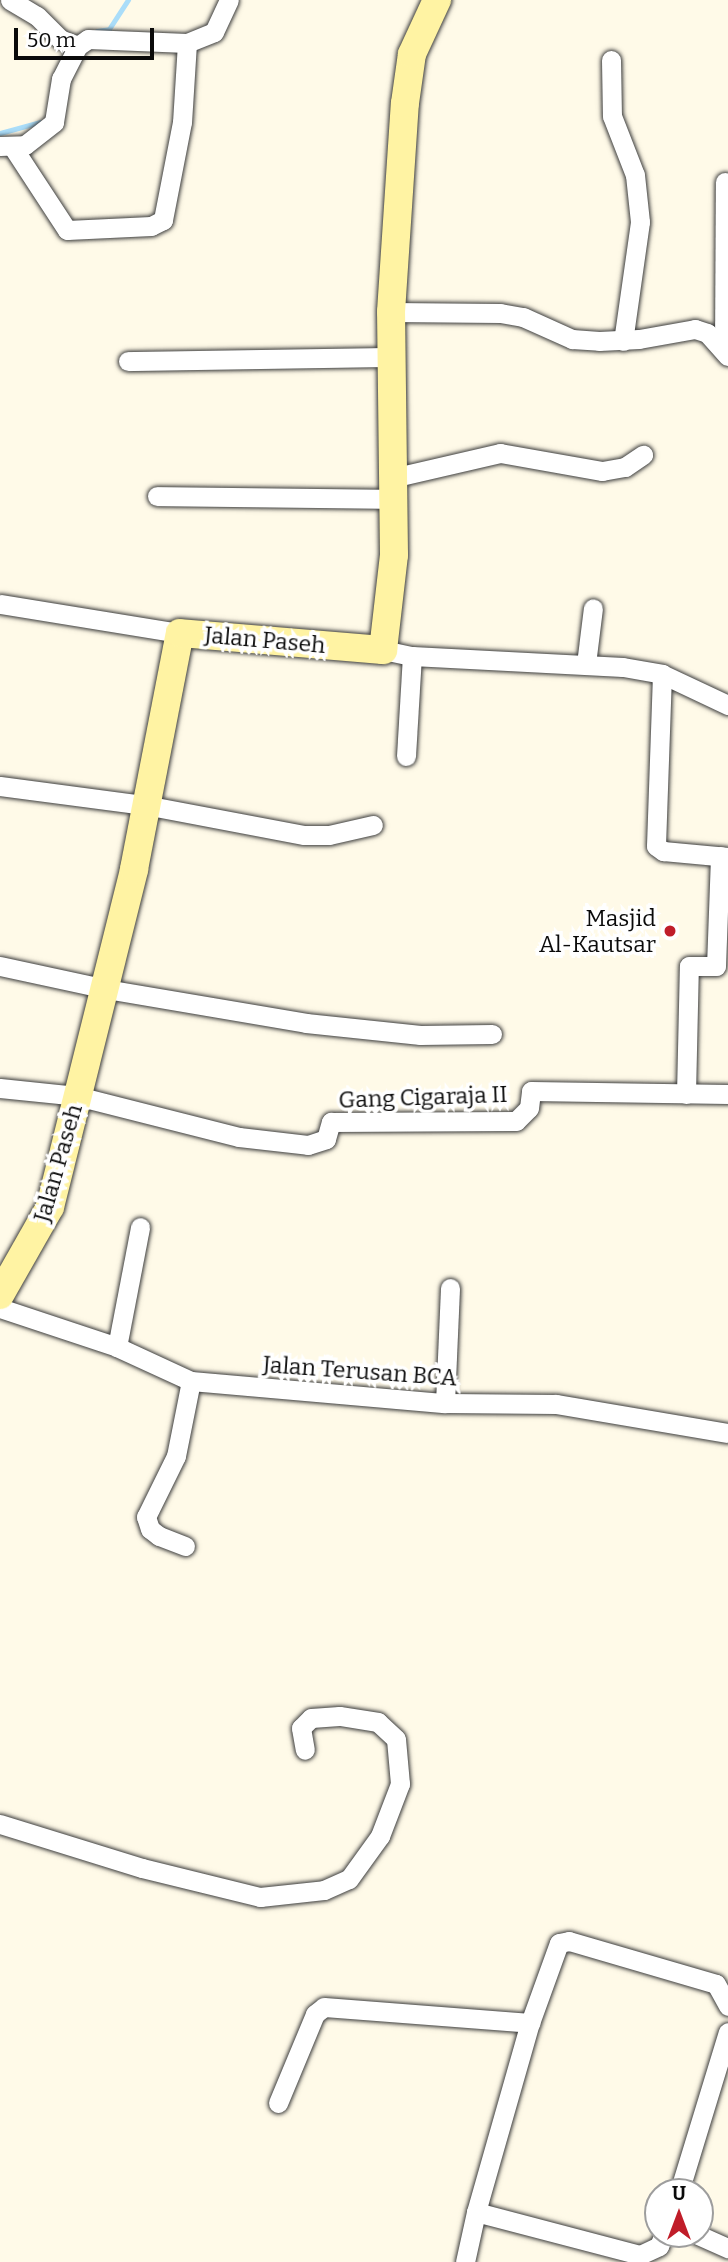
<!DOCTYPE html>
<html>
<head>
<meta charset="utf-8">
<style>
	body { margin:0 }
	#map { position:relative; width:728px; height:2262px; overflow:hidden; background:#fffae8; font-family:Bitter,serif }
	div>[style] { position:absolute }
	.stream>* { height:5px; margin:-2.5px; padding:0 2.5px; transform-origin:2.5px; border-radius:2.5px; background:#aaddf9 }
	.roads { filter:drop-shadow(0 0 2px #3d3d3d) drop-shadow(0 0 2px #3d3d3d) }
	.street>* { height:19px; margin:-9.5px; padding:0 9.5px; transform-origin:9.5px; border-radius:9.5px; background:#fff }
	.secondary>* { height:28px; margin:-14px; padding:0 14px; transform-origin:14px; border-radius:14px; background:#fff3a3 }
	.dots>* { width:19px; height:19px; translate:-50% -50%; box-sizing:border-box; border:4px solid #fff; border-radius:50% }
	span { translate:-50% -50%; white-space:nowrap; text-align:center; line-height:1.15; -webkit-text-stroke:7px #fff; paint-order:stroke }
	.street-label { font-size:23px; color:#0a0a0a }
	.poi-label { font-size:23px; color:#0a0a0a }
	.right { translate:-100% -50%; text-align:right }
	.north { position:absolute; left:644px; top:2178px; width:70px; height:70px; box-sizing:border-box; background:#fff; border:2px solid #9d9d9d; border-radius:50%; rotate:0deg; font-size:19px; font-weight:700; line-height:28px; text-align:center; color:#0a0a0a }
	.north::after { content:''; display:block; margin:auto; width:24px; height:32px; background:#c01d29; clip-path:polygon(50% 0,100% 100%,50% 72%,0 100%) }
	.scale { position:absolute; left:14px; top:28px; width:140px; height:32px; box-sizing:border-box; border:4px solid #0a0a0a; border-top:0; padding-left:9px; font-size:21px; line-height:24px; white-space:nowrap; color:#0a0a0a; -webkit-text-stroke:5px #fff; paint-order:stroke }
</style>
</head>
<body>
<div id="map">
	<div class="stream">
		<i style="left:97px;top:31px;width:12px;rotate:-9deg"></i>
		<i style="left:109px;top:29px;width:35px;rotate:-57deg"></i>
		<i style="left:0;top:133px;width:41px;rotate:-15.4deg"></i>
	</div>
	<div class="roads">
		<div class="street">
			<i style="left:10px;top:0;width:31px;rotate:31deg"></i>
			<i style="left:37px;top:16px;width:33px;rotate:45deg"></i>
			<i style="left:60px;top:39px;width:19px;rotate:21deg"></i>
			<i style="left:187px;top:43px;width:29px;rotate:-22deg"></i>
			<i style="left:214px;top:32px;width:35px;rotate:-65deg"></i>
			<i style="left:611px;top:60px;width:56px;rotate:89deg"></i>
			<i style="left:612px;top:116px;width:63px;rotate:68.7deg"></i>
			<i style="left:635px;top:175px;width:47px;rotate:83.9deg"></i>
			<i style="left:640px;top:222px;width:120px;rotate:98.1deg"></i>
			<i style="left:0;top:146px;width:25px;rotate:-2deg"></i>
			<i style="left:25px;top:145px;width:37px;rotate:-38deg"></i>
			<i style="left:54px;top:122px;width:44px;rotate:-80.8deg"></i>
			<i style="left:61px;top:79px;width:37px;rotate:-63deg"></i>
			<i style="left:78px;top:46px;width:12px;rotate:-35deg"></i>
			<i style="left:88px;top:39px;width:99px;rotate:2.3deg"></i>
			<i style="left:187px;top:43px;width:79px;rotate:93.6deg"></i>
			<i style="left:182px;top:122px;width:100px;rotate:101deg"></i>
			<i style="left:163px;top:220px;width:13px;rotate:153deg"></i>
			<i style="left:151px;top:226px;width:84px;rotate:177.3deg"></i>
			<i style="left:67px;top:230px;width:97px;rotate:-123.2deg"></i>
			<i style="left:391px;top:312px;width:109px;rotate:0.5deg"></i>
			<i style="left:500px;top:313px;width:23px;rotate:10deg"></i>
			<i style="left:523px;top:317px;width:54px;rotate:24.2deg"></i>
			<i style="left:572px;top:339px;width:27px;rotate:4deg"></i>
			<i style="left:599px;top:341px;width:40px;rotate:-2.9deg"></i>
			<i style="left:639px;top:339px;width:57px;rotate:-10.1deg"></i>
			<i style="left:695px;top:329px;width:13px;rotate:18deg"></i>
			<i style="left:707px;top:333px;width:31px;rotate:48deg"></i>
			<i style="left:724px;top:351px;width:169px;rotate:-89.7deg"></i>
			<i style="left:128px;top:361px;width:265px;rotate:-0.9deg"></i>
			<i style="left:392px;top:478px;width:111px;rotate:-13deg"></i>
			<i style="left:500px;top:453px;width:104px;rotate:10deg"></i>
			<i style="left:602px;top:471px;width:23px;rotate:-10deg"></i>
			<i style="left:625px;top:467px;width:22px;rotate:-34deg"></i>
			<i style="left:157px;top:496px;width:236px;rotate:0.7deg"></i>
			<i style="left:0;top:604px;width:182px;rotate:9.2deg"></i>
			<i style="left:383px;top:650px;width:30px;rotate:12deg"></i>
			<i style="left:412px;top:656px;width:211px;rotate:3deg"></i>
			<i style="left:623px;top:667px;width:40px;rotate:10deg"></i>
			<i style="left:662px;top:674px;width:73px;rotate:25.2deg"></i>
			<i style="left:586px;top:664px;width:56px;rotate:-82.9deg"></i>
			<i style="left:662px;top:674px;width:172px;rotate:92deg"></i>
			<i style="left:656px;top:846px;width:9px;rotate:36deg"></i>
			<i style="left:663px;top:851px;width:65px;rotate:5.3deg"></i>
			<i style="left:406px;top:756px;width:100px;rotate:-86.6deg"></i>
			<i style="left:0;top:786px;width:146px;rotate:7.5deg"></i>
			<i style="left:145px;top:805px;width:162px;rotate:10.7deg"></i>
			<i style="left:304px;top:835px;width:25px"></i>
			<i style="left:329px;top:835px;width:45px;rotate:-12.8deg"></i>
			<i style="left:0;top:966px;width:108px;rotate:12.2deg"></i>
			<i style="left:106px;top:989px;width:203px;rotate:9.6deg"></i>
			<i style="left:306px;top:1023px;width:115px;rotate:6deg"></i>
			<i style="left:420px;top:1035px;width:72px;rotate:-0.8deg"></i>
			<i style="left:0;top:1088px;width:77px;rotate:5.9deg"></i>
			<i style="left:77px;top:1096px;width:167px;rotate:14.2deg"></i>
			<i style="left:239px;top:1137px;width:69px;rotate:6.6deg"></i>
			<i style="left:308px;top:1145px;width:19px;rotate:-18deg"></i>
			<i style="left:326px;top:1139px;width:18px;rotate:-74deg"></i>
			<i style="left:331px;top:1122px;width:185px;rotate:-0.3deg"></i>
			<i style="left:516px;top:1121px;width:18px;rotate:-45deg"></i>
			<i style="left:529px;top:1108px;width:17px;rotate:-83deg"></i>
			<i style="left:531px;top:1091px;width:197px;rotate:0.9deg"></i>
			<i style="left:686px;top:1094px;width:128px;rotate:-88.7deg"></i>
			<i style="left:689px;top:966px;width:27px"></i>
			<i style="left:716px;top:966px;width:110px;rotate:-87.9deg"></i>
			<i style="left:0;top:1308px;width:123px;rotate:18.4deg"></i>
			<i style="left:117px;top:1347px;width:81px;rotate:24.7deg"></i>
			<i style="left:191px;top:1381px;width:255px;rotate:5deg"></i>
			<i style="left:445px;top:1403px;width:111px;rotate:0.5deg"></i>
			<i style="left:556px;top:1404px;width:174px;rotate:9.6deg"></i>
			<i style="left:117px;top:1347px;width:122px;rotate:-79.1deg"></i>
			<i style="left:445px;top:1403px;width:115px;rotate:-87.5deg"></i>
			<i style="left:185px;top:1546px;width:28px;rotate:-159deg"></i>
			<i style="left:159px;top:1536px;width:11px;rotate:-142deg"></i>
			<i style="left:150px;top:1529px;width:13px;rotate:-108deg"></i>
			<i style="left:146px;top:1517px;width:68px;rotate:-63.8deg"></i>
			<i style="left:176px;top:1456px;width:76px;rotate:-78.7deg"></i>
			<i style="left:0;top:1824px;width:149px;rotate:17.2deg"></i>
			<i style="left:142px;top:1868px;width:122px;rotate:13.8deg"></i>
			<i style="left:260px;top:1897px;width:64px;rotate:-6.2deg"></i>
			<i style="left:324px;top:1890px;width:27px;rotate:-24deg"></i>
			<i style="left:349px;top:1879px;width:53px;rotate:-54.2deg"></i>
			<i style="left:380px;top:1836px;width:56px;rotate:-69deg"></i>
			<i style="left:400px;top:1784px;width:45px;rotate:-95.1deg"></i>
			<i style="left:396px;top:1739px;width:25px;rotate:-137deg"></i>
			<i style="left:378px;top:1722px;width:39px;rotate:-171deg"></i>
			<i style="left:339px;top:1716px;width:28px;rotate:176deg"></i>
			<i style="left:311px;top:1718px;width:14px;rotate:135deg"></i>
			<i style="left:301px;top:1728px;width:22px;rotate:80deg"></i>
			<i style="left:278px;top:2103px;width:96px;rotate:-67.4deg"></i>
			<i style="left:315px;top:2014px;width:11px;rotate:-38deg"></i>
			<i style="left:324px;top:2007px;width:207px;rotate:4.4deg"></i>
			<i style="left:679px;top:2192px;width:167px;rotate:-73deg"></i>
			<i style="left:476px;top:2212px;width:197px;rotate:-74.1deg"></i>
			<i style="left:530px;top:2023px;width:85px;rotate:-70.1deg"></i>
			<i style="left:559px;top:1943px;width:10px;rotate:-11deg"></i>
			<i style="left:569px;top:1941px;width:153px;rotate:16.3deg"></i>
			<i style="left:716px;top:1984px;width:25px;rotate:61deg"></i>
			<i style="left:696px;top:2234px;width:35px;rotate:24deg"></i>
			<i style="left:465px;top:2262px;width:51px;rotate:-77.6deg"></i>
			<i style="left:476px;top:2212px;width:170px;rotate:14.7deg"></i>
			<i style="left:640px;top:2255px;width:21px;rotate:-25deg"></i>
			<i style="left:659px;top:2246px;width:13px;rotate:-67deg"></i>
		</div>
		<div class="secondary">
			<i style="left:0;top:1295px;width:101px;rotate:-60.4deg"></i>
			<i style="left:50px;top:1207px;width:348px;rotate:-76deg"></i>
			<i style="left:134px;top:869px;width:240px;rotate:-79deg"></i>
			<i style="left:180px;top:633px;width:204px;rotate:4.8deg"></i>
			<i style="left:383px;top:650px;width:96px;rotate:-83.4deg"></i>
			<i style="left:394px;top:555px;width:243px;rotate:-90.7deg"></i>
			<i style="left:391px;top:312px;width:209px;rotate:-86.2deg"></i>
			<i style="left:405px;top:103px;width:49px;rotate:-81.9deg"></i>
			<i style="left:412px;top:54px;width:60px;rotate:-65.2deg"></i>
		</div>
	</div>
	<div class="dots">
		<i style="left:670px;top:931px;background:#c01d29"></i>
	</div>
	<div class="street-label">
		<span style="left:265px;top:640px;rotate:5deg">Jalan Paseh</span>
		<span style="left:423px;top:1097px;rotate:-2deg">Gang Cigaraja II</span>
		<span style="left:58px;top:1163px;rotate:-74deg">Jalan Paseh</span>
		<span style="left:360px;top:1371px;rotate:4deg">Jalan Terusan BCA</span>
	</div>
	<div class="poi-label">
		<span class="right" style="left:656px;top:931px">Masjid<br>Al-Kautsar</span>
	</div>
	<div class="north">U</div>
	<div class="scale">50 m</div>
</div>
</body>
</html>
